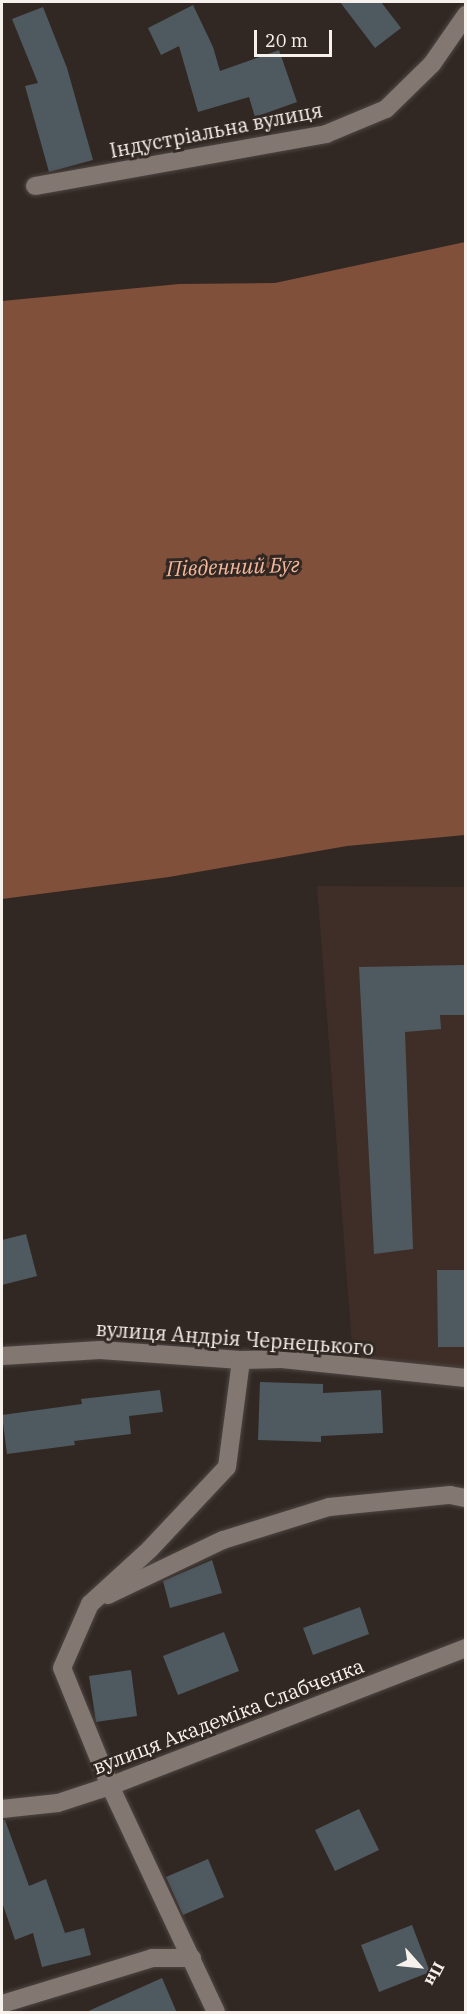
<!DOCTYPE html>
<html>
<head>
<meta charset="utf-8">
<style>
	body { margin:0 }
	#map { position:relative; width:467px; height:2014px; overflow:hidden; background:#312823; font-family:"IBM Plex Serif",serif }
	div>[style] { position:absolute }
	.built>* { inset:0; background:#3e2e27 }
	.water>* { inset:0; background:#80503a }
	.building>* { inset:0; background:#4f5a60 }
	.roads { filter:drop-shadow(0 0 2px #4e4643) drop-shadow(0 0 2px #4e4643) }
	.street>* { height:18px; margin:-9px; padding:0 9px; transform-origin:9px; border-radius:9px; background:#837772 }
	span { translate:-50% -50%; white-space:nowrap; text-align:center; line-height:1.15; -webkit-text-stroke:6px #312823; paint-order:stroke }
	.street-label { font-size:20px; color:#f7f1ee }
	.water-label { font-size:21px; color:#f6b79b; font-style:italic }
	.frame { position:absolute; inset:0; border:3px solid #f7f1ee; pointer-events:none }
	.north { position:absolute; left:389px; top:1936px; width:60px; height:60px; -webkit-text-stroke:4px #312823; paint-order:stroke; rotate:117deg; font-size:16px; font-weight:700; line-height:24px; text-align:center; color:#f7f1ee }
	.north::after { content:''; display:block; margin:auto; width:21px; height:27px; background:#f7f1ee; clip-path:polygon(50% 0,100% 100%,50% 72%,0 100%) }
	.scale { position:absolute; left:254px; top:30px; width:78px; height:27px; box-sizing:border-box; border:3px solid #f7f1ee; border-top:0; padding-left:8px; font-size:18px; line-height:21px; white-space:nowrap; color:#f7f1ee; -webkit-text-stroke:4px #312823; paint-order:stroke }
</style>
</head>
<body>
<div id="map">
	<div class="built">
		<i style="clip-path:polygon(317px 886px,465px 887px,465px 1370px,353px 1359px)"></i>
	</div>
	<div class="water">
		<i style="clip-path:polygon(465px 242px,465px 835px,347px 846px,169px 877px,2px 899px,2px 301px,179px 284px,275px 283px)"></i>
	</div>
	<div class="building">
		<i style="clip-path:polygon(340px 2px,381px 2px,401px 28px,375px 48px)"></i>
		<i style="clip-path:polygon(193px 5px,213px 47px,220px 71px,279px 50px,297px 102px,255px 117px,249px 97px,198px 112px,179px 46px,161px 55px,148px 28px)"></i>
		<i style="clip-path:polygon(43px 7px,67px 68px,93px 160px,49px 172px,25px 86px,38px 83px,12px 19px)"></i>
		<i style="clip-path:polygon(465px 965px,465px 1015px,440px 1015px,441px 1029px,405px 1032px,413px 1249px,374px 1254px,359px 967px)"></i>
		<i style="clip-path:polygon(26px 1234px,37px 1276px,2px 1285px,2px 1240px)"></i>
		<i style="clip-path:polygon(437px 1270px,465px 1270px,465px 1347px,438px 1347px)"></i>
		<i style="clip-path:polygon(260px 1382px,323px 1384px,323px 1393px,381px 1390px,383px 1433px,321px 1436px,321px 1442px,258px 1440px)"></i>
		<i style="clip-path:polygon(160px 1390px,163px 1412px,129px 1416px,131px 1434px,74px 1441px,75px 1445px,7px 1454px,2px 1415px,82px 1404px,81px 1399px)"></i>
		<i style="clip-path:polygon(212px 1560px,222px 1593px,170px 1608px,163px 1581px)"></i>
		<i style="clip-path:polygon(360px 1607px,369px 1634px,313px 1655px,303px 1628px)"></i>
		<i style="clip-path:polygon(224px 1632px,239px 1671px,178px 1695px,163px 1656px)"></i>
		<i style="clip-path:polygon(131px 1670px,137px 1716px,96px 1722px,89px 1676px)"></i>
		<i style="clip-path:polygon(359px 1809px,379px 1850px,335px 1871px,315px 1830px)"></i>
		<i style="clip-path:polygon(2px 1820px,5px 1820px,29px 1886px,46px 1879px,65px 1933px,84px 1928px,91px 1955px,42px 1967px,33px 1933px,15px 1940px,2px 1902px)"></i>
		<i style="clip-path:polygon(208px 1859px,224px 1897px,183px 1915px,166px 1877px)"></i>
		<i style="clip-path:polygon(412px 1925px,430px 1972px,379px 1992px,361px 1945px)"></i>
		<i style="clip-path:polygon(162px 1978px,177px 2013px,84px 2013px)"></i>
	</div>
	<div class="roads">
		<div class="street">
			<i style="left:35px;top:186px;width:296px;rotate:-10.1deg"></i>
			<i style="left:326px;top:134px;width:65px;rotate:-22.6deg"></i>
			<i style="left:386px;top:109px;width:64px;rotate:-44.4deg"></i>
			<i style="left:432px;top:64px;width:60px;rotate:-55.2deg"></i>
			<i style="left:2px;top:1356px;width:98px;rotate:-3.5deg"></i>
			<i style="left:100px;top:1350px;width:141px;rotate:4.1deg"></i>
			<i style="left:241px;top:1360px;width:41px;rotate:-1.4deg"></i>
			<i style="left:282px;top:1359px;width:185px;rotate:5.9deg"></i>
			<i style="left:108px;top:1595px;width:127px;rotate:-25.6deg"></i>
			<i style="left:223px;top:1540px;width:111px;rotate:-17.3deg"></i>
			<i style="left:329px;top:1507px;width:122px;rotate:-5.7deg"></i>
			<i style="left:450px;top:1495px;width:16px;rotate:11deg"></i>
			<i style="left:2px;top:1809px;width:56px;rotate:-6.1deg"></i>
			<i style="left:58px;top:1803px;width:55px;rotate:-18.1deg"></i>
			<i style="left:110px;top:1786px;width:382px;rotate:-21.2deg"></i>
			<i style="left:2px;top:2004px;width:157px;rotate:-17deg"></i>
			<i style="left:152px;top:1958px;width:40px"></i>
			<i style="left:216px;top:2012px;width:250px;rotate:-115.1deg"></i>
			<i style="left:110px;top:1786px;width:127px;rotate:-112.1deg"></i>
			<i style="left:62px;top:1668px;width:70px;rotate:-66.4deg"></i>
			<i style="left:90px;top:1604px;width:81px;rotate:-42.5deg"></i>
			<i style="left:150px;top:1549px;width:112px;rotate:-46.8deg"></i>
			<i style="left:227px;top:1467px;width:108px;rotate:-82.5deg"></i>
		</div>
	</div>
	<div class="street-label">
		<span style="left:216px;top:130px;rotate:-11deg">Індустріальна вулиця</span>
		<span style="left:235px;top:1338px;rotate:4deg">вулиця Андрія Чернецького</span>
		<span style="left:228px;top:1716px;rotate:-21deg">вулиця Академіка Слабченка</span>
	</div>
	<div class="water-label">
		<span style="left:233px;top:566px;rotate:-2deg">Південний Буг</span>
	</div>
	<div class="frame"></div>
	<div class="north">Пн</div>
	<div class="scale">20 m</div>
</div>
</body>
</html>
